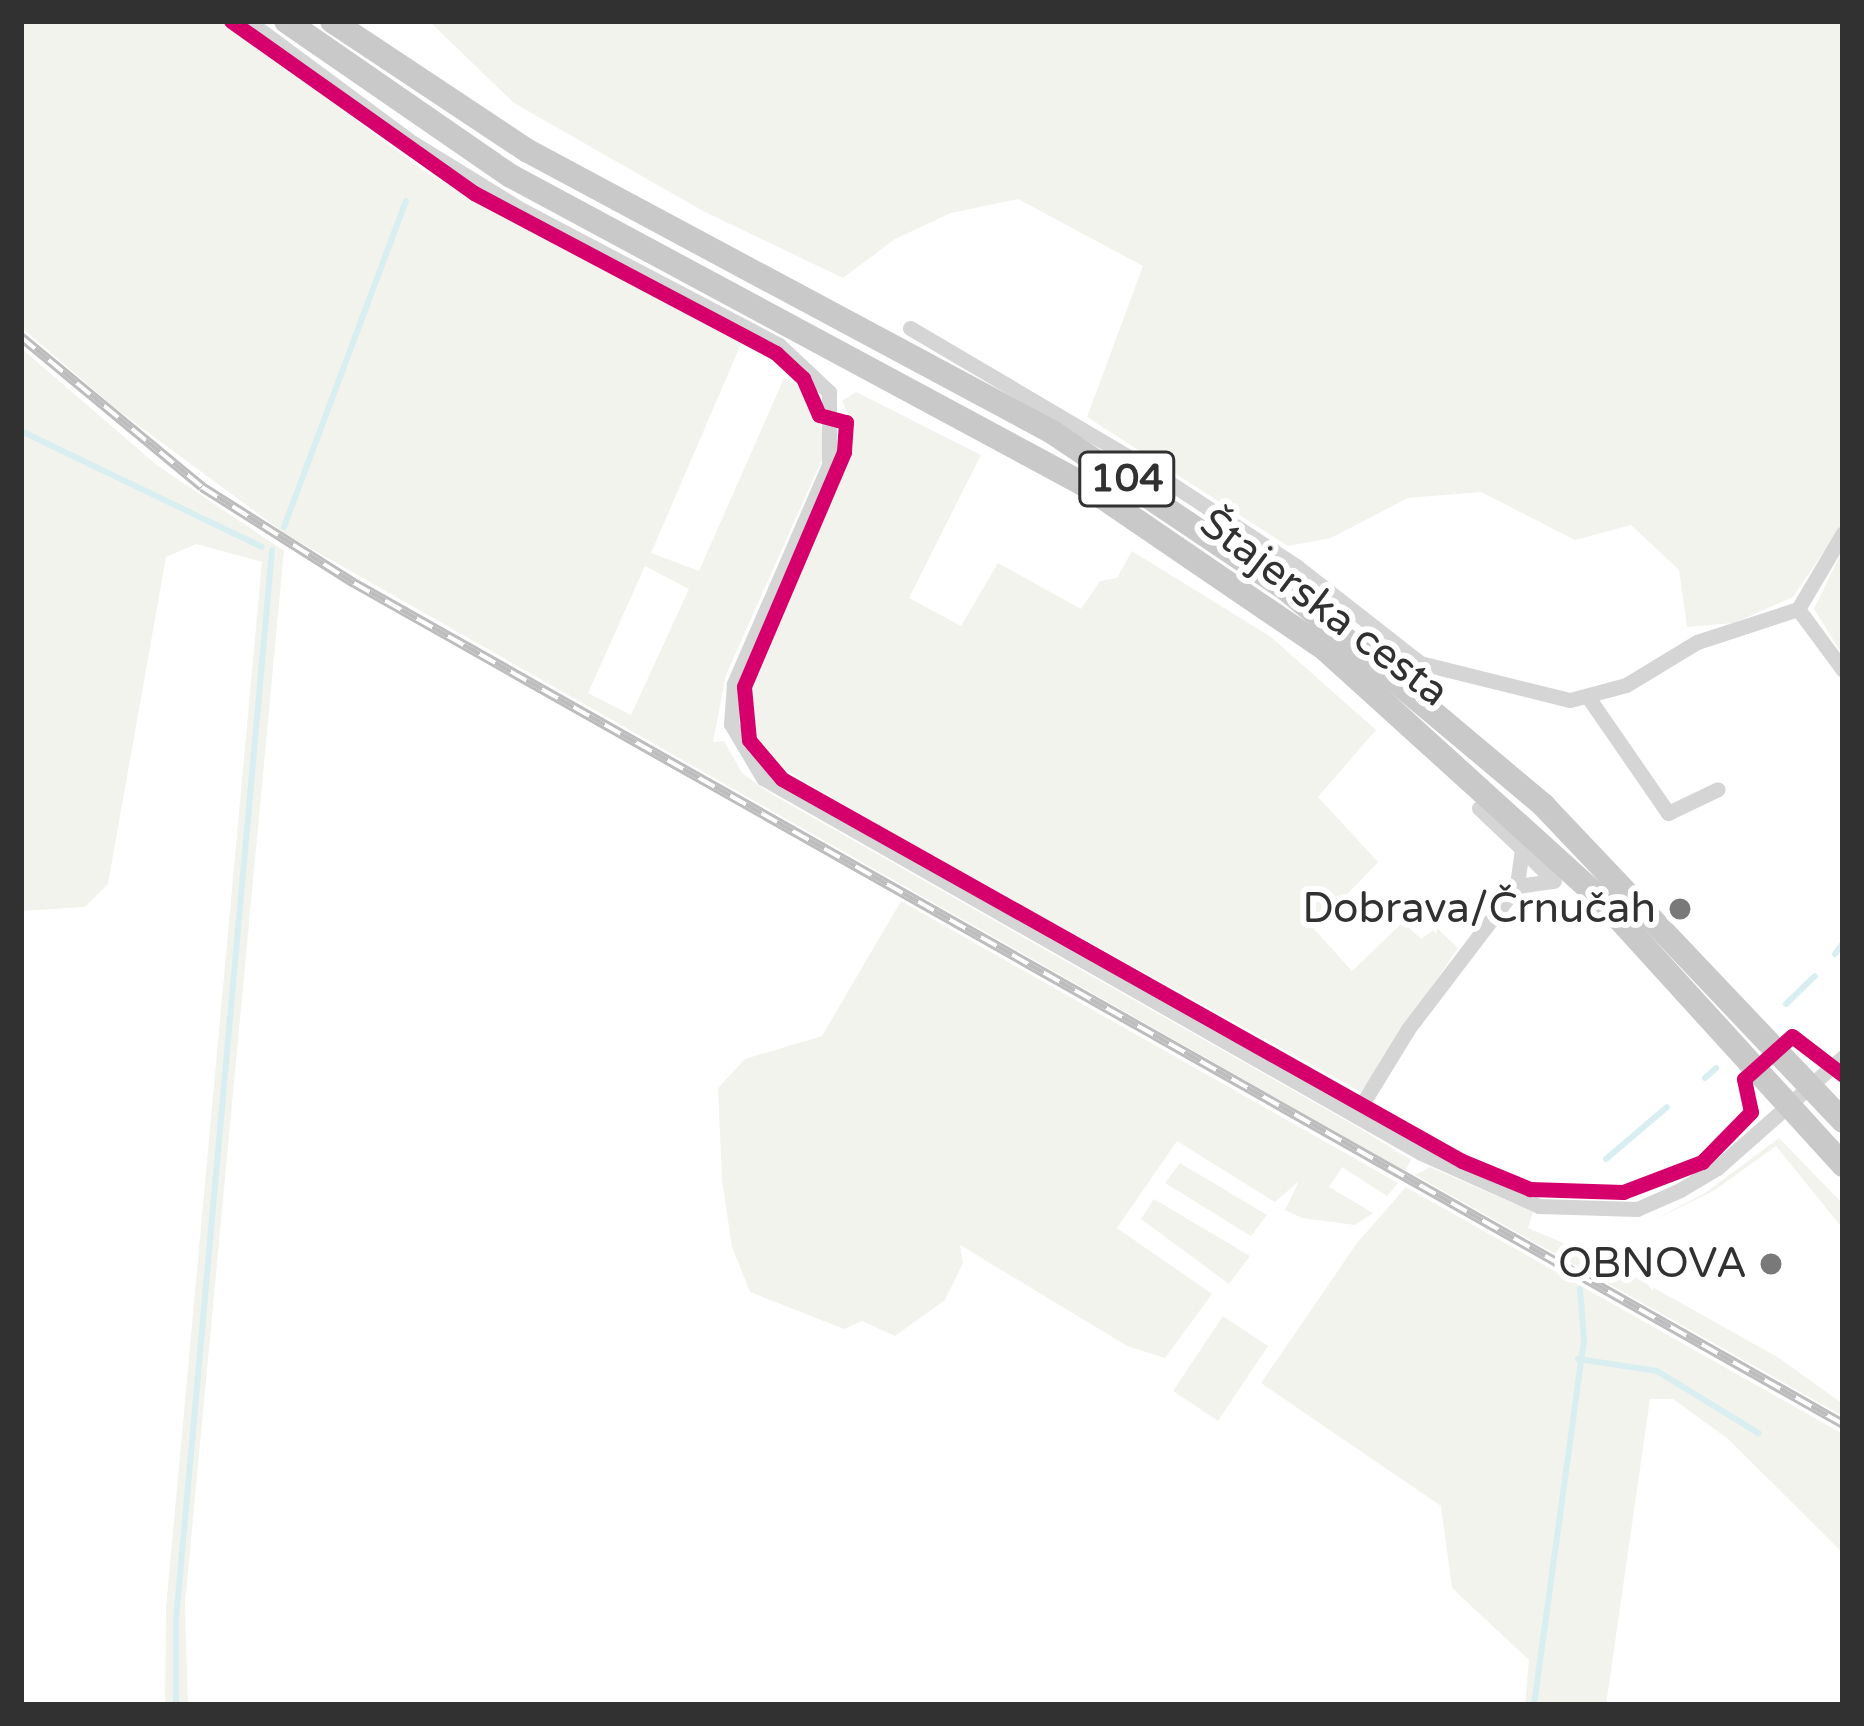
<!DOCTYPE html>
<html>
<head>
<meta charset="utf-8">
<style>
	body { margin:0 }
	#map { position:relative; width:1864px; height:1726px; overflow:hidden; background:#fff; font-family:"Varela Round",sans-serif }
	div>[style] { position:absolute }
	.green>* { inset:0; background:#f2f3ec }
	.stream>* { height:6px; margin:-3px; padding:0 3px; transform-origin:3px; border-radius:3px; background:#d9eef1 }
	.minor>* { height:15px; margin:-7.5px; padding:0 7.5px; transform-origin:7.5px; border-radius:7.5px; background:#d5d5d5 }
	.primary>* { height:24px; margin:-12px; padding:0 12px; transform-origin:12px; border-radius:12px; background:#c9c9c9 }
	.rail>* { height:10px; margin-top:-5px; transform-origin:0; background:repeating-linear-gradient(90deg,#fff 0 18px,#bdbdbd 0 36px); box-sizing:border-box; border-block:3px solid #bdbdbd }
	.cycleway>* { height:15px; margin:-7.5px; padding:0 7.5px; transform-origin:7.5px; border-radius:7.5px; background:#d6006c }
	.dots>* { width:33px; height:33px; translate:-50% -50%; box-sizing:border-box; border:6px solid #fff; border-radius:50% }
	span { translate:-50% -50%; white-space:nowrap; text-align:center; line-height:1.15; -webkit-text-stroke:12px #fff; paint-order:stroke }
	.shield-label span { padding:3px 9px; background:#fff; border:3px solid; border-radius:9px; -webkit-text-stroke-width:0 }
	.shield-label { font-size:39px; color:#313131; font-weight:700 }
	.street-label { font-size:42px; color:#313131 }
	.poi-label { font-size:42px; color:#313131 }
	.right { translate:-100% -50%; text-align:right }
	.frame { position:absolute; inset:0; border:24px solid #313131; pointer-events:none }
</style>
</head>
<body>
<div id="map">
	<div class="green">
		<i style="clip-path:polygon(evenodd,21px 21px,225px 21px,425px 172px,741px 344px,651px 553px,699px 571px,784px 378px,804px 388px,825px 436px,823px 457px,726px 675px,713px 742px,724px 741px,742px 773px,768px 792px,1354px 1125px,1411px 1160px,1405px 1171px,287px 535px,115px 408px,21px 327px,21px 21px,645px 566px,689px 589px,631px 715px,588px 693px,645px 566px)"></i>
		<i style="clip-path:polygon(429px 21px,1843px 21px,1843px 523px,1793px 597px,1734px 623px,1687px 627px,1679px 570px,1631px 525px,1575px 540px,1481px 492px,1408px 498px,1331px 538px,1288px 546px,1087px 417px,1143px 266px,1018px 199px,951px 213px,895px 239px,843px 278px,703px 211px,514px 103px)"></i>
		<i style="clip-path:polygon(21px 348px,158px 466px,284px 551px,185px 1604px,188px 1705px,165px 1705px,166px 1608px,262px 562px,196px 544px,166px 557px,108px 884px,85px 907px,21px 911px)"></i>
		<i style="clip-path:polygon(856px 392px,981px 455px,909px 598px,961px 626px,998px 563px,1081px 609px,1100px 581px,1117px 578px,1132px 551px,1271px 637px,1376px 730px,1318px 797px,1378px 862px,1314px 929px,1352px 971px,1403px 922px,1421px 939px,1437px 928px,1458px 948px,1361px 1092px,895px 835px,772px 762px,755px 740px,745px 704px,752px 673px,847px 455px,850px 418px,842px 401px)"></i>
		<i style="clip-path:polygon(1843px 549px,1843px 656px,1814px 609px)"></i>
		<i style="clip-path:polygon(901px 901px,1398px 1183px,1387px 1196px,1342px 1167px,1329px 1187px,1373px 1213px,1355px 1225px,1302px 1218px,1285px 1210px,1299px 1181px,1275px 1202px,1177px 1141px,1117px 1228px,1212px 1294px,1165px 1358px,1127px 1346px,960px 1245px,963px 1263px,945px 1300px,895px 1336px,862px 1321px,844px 1329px,750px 1292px,732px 1247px,722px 1180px,718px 1088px,745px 1059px,822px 1036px)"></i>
		<i style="clip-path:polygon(1779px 1138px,1843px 1204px,1843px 1229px,1776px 1146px,1715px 1190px,1650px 1222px,1705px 1193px)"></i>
		<i style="clip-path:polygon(1180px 1163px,1267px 1215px,1251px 1236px,1165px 1183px)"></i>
		<i style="clip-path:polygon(1430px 1167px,1533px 1212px,1528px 1228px,1606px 1261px,1779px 1358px,1843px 1404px,1843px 1416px,1415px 1175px)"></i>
		<i style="clip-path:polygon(1406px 1187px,1843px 1434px,1843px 1553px,1728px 1439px,1673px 1399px,1650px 1399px,1606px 1705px,1525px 1705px,1529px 1660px,1452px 1588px,1441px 1506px,1261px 1383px,1357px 1243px)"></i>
		<i style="clip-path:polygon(1154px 1199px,1250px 1256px,1229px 1284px,1141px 1219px)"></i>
		<i style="clip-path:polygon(1223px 1316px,1268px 1346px,1218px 1421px,1173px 1391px)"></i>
	</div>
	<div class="stream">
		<i style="left:21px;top:431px;width:267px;rotate:25.7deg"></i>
		<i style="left:284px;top:527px;width:348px;rotate:-69.5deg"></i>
		<i style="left:1835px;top:954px;width:14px;rotate:-54deg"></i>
		<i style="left:1786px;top:1004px;width:40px;rotate:-44deg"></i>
		<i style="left:1705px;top:1078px;width:15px;rotate:-42deg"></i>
		<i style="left:1606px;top:1159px;width:80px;rotate:-40.4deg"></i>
		<i style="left:1589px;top:1271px;width:13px;rotate:-61deg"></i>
		<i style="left:1578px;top:1359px;width:80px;rotate:8.6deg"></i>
		<i style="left:1657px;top:1371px;width:119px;rotate:31.5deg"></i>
		<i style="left:176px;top:1705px;width:85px;rotate:-90deg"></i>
		<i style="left:176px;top:1620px;width:1074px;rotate:-84.87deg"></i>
		<i style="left:1534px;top:1705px;width:368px;rotate:-82.2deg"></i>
		<i style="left:1584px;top:1340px;width:51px;rotate:-94.5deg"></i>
	</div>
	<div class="minor">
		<i style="left:248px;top:21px;width:205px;rotate:36.5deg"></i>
		<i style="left:413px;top:143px;width:128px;rotate:31.6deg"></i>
		<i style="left:522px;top:210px;width:290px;rotate:27.7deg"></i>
		<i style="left:779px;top:345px;width:69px;rotate:43.2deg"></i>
		<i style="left:829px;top:392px;width:73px;rotate:90deg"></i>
		<i style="left:829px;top:465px;width:239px;rotate:113.5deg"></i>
		<i style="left:734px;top:684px;width:40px;rotate:94.3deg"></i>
		<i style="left:731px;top:724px;width:63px;rotate:59.3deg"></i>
		<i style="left:763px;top:778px;width:757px;rotate:29.68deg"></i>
		<i style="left:1421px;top:1153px;width:129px;rotate:24.2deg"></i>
		<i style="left:1539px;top:1206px;width:98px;rotate:1.8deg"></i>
		<i style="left:1637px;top:1209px;width:47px;rotate:-23.8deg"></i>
		<i style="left:1680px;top:1190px;width:43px;rotate:-30.7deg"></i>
		<i style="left:1717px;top:1168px;width:168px;rotate:-41.4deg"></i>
		<i style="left:910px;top:328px;width:277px;rotate:30.5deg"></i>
		<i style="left:1149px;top:469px;width:176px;rotate:33.4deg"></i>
		<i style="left:1296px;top:566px;width:157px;rotate:38deg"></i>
		<i style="left:1420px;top:663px;width:154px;rotate:13.9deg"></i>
		<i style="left:1570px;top:700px;width:58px;rotate:-15deg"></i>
		<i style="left:1626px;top:685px;width:83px;rotate:-31.2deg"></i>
		<i style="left:1697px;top:642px;width:106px;rotate:-18.1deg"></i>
		<i style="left:1798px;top:609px;width:76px;rotate:53.6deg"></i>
		<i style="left:1798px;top:609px;width:88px;rotate:-59.4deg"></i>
		<i style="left:1588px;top:697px;width:141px;rotate:55.4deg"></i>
		<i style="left:1668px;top:813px;width:55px;rotate:-25.6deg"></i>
		<i style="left:1479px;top:808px;width:59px;rotate:43.6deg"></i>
		<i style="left:1522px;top:849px;width:37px;rotate:98deg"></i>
		<i style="left:1522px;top:849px;width:45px;rotate:45deg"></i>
		<i style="left:1356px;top:1114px;width:100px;rotate:-58.5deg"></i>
		<i style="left:1408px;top:1029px;width:180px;rotate:-52.7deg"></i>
		<i style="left:1517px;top:886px;width:37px;rotate:-8deg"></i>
	</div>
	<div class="primary">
		<i style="left:286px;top:21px;width:273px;rotate:34.6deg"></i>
		<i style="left:511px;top:176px;width:650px;rotate:28.3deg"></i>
		<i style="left:1083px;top:484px;width:294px;rotate:34.3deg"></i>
		<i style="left:1326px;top:650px;width:371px;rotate:42.2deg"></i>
		<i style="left:1601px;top:899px;width:360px;rotate:47.7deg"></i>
		<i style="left:332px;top:21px;width:235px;rotate:33.6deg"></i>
		<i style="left:528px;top:151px;width:595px;rotate:28.2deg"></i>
		<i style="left:1052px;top:432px;width:283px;rotate:33.9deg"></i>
		<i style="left:1287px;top:590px;width:336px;rotate:40deg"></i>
		<i style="left:1544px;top:806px;width:434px;rotate:46.5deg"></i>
	</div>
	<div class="rail">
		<i style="left:21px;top:337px;width:235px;rotate:39.6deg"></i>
		<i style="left:202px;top:487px;width:180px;rotate:32.3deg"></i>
		<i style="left:354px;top:583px;width:1710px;rotate:29.46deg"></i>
	</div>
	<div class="cycleway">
		<i style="left:231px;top:21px;width:298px;rotate:35.3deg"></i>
		<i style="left:474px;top:193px;width:342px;rotate:27.9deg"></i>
		<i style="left:776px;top:353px;width:37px;rotate:43deg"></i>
		<i style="left:803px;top:378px;width:40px;rotate:66.6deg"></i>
		<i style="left:819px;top:415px;width:28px;rotate:15deg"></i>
		<i style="left:846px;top:422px;width:30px;rotate:94deg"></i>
		<i style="left:844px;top:452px;width:255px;rotate:113.1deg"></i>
		<i style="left:744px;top:687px;width:53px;rotate:84.6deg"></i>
		<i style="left:749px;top:740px;width:51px;rotate:49.8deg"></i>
		<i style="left:782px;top:779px;width:780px;rotate:29.33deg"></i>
		<i style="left:1462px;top:1161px;width:74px;rotate:22.4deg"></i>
		<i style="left:1530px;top:1189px;width:93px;rotate:1.8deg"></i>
		<i style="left:1623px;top:1192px;width:85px;rotate:-20.8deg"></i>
		<i style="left:1702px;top:1162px;width:70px;rotate:-45.6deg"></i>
		<i style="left:1751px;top:1112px;width:34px;rotate:-102deg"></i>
		<i style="left:1744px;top:1079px;width:64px;rotate:-41.9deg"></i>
		<i style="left:1792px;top:1036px;width:64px;rotate:37.4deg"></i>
	</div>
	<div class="dots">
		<i style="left:1680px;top:909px;background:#797979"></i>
		<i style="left:1771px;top:1264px;background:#797979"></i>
	</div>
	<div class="shield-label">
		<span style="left:1127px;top:479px">104</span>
	</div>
	<div class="street-label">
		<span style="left:1324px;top:608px;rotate:37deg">Štajerska cesta</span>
	</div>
	<div class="poi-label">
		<span class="right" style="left:1656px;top:909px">Dobrava/Črnučah</span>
		<span class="right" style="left:1747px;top:1264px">OBNOVA</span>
	</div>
	<div class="frame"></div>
</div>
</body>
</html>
